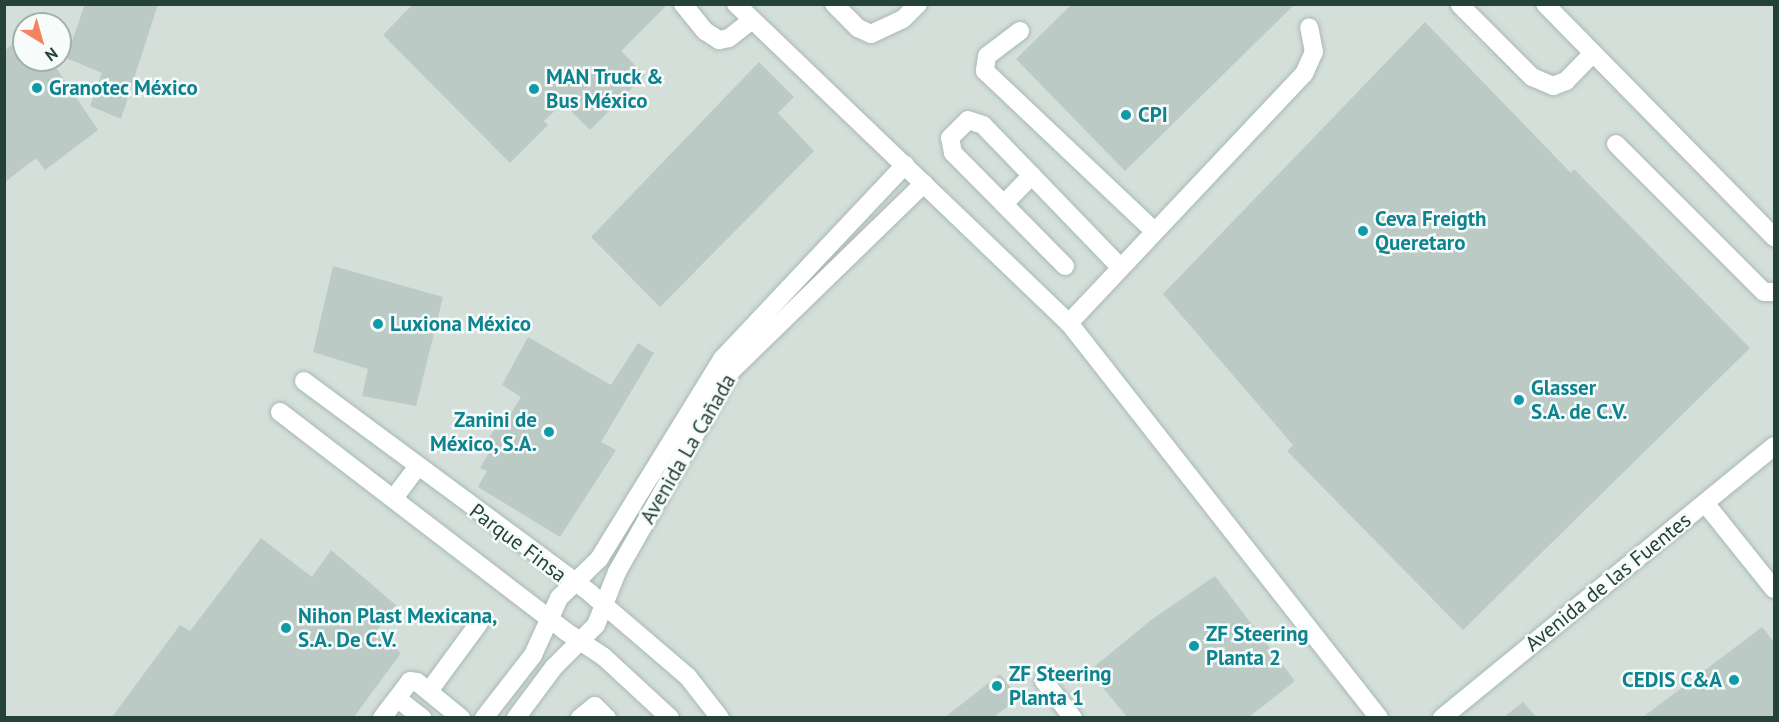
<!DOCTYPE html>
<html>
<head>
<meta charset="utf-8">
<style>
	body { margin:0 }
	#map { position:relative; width:1779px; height:722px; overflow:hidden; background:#e6efeb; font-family:"PT Sans",sans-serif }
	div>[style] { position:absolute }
	.built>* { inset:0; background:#d4dfda }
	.building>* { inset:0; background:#bbcac4 }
	.roads { filter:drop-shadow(0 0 2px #a8b8b2) drop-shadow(0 0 2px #a8b8b2) }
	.minor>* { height:18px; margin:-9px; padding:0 9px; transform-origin:9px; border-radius:9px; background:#fff }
	.dots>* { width:16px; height:16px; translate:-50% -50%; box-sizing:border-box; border:3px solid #f7fbf9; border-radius:50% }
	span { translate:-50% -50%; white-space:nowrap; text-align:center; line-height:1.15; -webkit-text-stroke:5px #f7fbf9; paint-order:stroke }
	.culture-label { font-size:21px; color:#0d838f; font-weight:700 }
	.left { translate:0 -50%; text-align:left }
	.right { translate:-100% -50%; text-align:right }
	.street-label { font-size:21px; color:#24423a }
	.frame { position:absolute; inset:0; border:6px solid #24423a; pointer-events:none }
	.north { position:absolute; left:12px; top:12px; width:60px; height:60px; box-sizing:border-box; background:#f7fbf9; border:2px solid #a3b1ad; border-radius:50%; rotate:143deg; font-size:16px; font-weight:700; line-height:24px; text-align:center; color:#24423a }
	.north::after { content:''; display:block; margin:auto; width:21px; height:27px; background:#f4845f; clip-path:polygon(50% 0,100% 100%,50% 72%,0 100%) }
</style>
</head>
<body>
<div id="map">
	<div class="built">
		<i style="clip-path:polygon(evenodd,5px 5px,1774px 5px,1774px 717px,5px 717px,5px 5px,24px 24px,60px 24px,60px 60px,24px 60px,24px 24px)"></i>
	</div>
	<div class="building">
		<i style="clip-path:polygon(85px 4px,158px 4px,121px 119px,90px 106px,102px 73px,66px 58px)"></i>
		<i style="clip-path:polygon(413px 4px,668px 4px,621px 51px,645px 75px,590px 130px,563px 103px,544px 121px,548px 125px,510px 163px,383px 35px)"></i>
		<i style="clip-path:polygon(1072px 4px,1295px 4px,1125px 171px,1016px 59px)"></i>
		<i style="clip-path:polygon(1425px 22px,1571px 173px,1574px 169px,1750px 348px,1463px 630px,1287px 451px,1293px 445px,1163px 294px)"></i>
		<i style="clip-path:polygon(24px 35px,24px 60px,51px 60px,98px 130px,45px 170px,36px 158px,4px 183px,4px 51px)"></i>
		<i style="clip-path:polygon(759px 62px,794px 97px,778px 113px,814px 151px,660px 307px,591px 237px)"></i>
		<i style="clip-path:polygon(333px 266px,443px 297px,416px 406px,362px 396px,368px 369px,313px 352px)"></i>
		<i style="clip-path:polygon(528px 337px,611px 385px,638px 343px,654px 353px,601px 442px,616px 450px,560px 537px,478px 487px,487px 471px,480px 468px,491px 449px,485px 445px,500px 420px,505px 423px,521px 397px,502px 385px)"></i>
		<i style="clip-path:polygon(261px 538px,312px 577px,331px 550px,396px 605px,376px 632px,401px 653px,354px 717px,112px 717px,180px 625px,190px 631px)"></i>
		<i style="clip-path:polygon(1215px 576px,1295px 681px,1249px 717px,1127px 717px,1089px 671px,1151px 620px)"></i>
		<i style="clip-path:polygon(1762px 627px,1774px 642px,1774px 717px,1643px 717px)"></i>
		<i style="clip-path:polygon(1000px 674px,1019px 698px,994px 717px,945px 717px)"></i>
		<i style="clip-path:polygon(1523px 702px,1536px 717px,1504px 717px)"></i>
	</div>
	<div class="roads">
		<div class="minor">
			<i style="left:683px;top:4px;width:35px;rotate:51deg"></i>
			<i style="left:705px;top:31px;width:17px;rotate:33deg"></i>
			<i style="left:719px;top:40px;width:10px;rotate:-11deg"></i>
			<i style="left:729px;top:38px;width:29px;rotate:-38deg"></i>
			<i style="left:736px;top:4px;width:461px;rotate:43.8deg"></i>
			<i style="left:1069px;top:323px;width:502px;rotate:51.87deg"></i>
			<i style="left:834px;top:4px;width:34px;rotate:45deg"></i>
			<i style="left:858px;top:28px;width:14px;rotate:25deg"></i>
			<i style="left:871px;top:34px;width:35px;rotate:-25deg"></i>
			<i style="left:903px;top:19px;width:21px;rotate:-45deg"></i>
			<i style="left:1545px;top:4px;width:327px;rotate:45.5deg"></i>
			<i style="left:1460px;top:5px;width:102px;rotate:45deg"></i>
			<i style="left:1532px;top:77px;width:23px;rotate:23deg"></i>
			<i style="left:1553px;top:86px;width:14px;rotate:-21deg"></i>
			<i style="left:1566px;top:81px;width:39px;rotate:-46deg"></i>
			<i style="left:1020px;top:31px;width:41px;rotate:142.9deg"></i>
			<i style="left:987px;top:56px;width:15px;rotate:98deg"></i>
			<i style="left:985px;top:71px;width:233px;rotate:43.4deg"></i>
			<i style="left:1616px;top:144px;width:209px;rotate:45deg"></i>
			<i style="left:1764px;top:292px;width:10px"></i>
			<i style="left:1004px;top:204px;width:40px;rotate:-46deg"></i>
			<i style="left:1065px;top:266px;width:159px;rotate:-134.7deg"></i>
			<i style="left:953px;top:153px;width:15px;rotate:-101deg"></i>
			<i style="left:950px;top:138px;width:25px;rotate:-45deg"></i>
			<i style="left:968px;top:120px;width:16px;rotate:18deg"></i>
			<i style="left:983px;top:125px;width:197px;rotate:46deg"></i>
			<i style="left:1069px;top:323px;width:342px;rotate:-46.7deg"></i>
			<i style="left:1304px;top:74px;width:24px;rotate:-66deg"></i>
			<i style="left:1314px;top:52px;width:25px;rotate:-101deg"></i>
			<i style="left:304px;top:381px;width:356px;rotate:36.5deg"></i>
			<i style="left:590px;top:593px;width:129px;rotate:40.6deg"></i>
			<i style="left:688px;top:677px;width:52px;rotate:52deg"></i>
			<i style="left:280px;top:412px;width:359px;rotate:37.5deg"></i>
			<i style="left:565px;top:631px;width:47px;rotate:33.7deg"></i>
			<i style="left:604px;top:657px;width:90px;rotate:42.7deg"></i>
			<i style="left:394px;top:498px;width:38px;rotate:-53deg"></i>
			<i style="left:1705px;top:503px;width:110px;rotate:51.3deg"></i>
			<i style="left:1044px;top:681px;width:47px;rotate:51.9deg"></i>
			<i style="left:429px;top:691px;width:84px;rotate:-53.7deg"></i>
			<i style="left:398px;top:699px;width:31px;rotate:38deg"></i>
			<i style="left:382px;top:718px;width:46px;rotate:-52.9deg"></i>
			<i style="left:410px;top:681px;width:7px;rotate:8deg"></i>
			<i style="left:417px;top:682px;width:57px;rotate:39.3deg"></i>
			<i style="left:484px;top:718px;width:80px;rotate:-52.1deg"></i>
			<i style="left:533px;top:655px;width:63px;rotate:-65.5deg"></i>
			<i style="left:559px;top:598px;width:56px;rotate:-44.3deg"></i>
			<i style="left:599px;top:559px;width:235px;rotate:-58.4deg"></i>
			<i style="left:722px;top:359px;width:267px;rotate:-46.7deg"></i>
			<i style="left:516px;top:718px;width:64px;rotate:-53.3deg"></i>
			<i style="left:554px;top:667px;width:59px;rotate:-45deg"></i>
			<i style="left:596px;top:625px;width:57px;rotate:-68.4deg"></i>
			<i style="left:617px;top:572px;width:231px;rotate:-60.4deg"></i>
			<i style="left:731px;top:371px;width:269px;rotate:-44.2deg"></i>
			<i style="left:580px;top:718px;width:19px;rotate:-39deg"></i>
			<i style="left:595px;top:706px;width:17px;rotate:45deg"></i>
			<i style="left:1442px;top:718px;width:429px;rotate:-39.3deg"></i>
		</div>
	</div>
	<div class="dots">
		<i style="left:37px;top:88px;background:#0f9aa8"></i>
		<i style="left:534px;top:89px;background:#0f9aa8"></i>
		<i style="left:1126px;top:115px;background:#0f9aa8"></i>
		<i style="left:1363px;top:231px;background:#0f9aa8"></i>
		<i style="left:378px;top:324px;background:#0f9aa8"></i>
		<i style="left:1519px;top:400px;background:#0f9aa8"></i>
		<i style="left:549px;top:432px;background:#0f9aa8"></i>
		<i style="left:286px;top:628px;background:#0f9aa8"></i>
		<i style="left:1194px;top:646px;background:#0f9aa8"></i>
		<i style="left:1734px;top:680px;background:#0f9aa8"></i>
		<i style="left:997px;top:686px;background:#0f9aa8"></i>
	</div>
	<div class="culture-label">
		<span class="left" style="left:546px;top:89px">MAN Truck &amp;<br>Bus México</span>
		<span class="left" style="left:49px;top:88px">Granotec México</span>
		<span class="left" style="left:1138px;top:115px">CPI</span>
		<span class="left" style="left:1375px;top:231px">Ceva Freigth<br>Queretaro</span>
		<span class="left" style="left:390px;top:324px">Luxiona México</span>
		<span class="left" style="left:1531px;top:400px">Glasser<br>S.A. de C.V.</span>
		<span class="right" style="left:537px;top:432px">Zanini de<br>México, S.A.</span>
		<span class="left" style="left:298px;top:628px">Nihon Plast Mexicana,<br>S.A. De C.V.</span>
		<span class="left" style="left:1206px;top:646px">ZF Steering<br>Planta 2</span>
		<span class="left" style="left:1009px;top:686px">ZF Steering<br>Planta 1</span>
		<span class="right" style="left:1722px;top:680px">CEDIS C&amp;A</span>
	</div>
	<div class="street-label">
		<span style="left:688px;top:449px;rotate:-60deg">Avenida La Cañada</span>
		<span style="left:518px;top:543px;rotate:37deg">Parque Finsa</span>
		<span style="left:1608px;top:582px;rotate:-39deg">Avenida de las Fuentes</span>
	</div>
	<div class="frame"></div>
	<div class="north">N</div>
</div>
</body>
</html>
